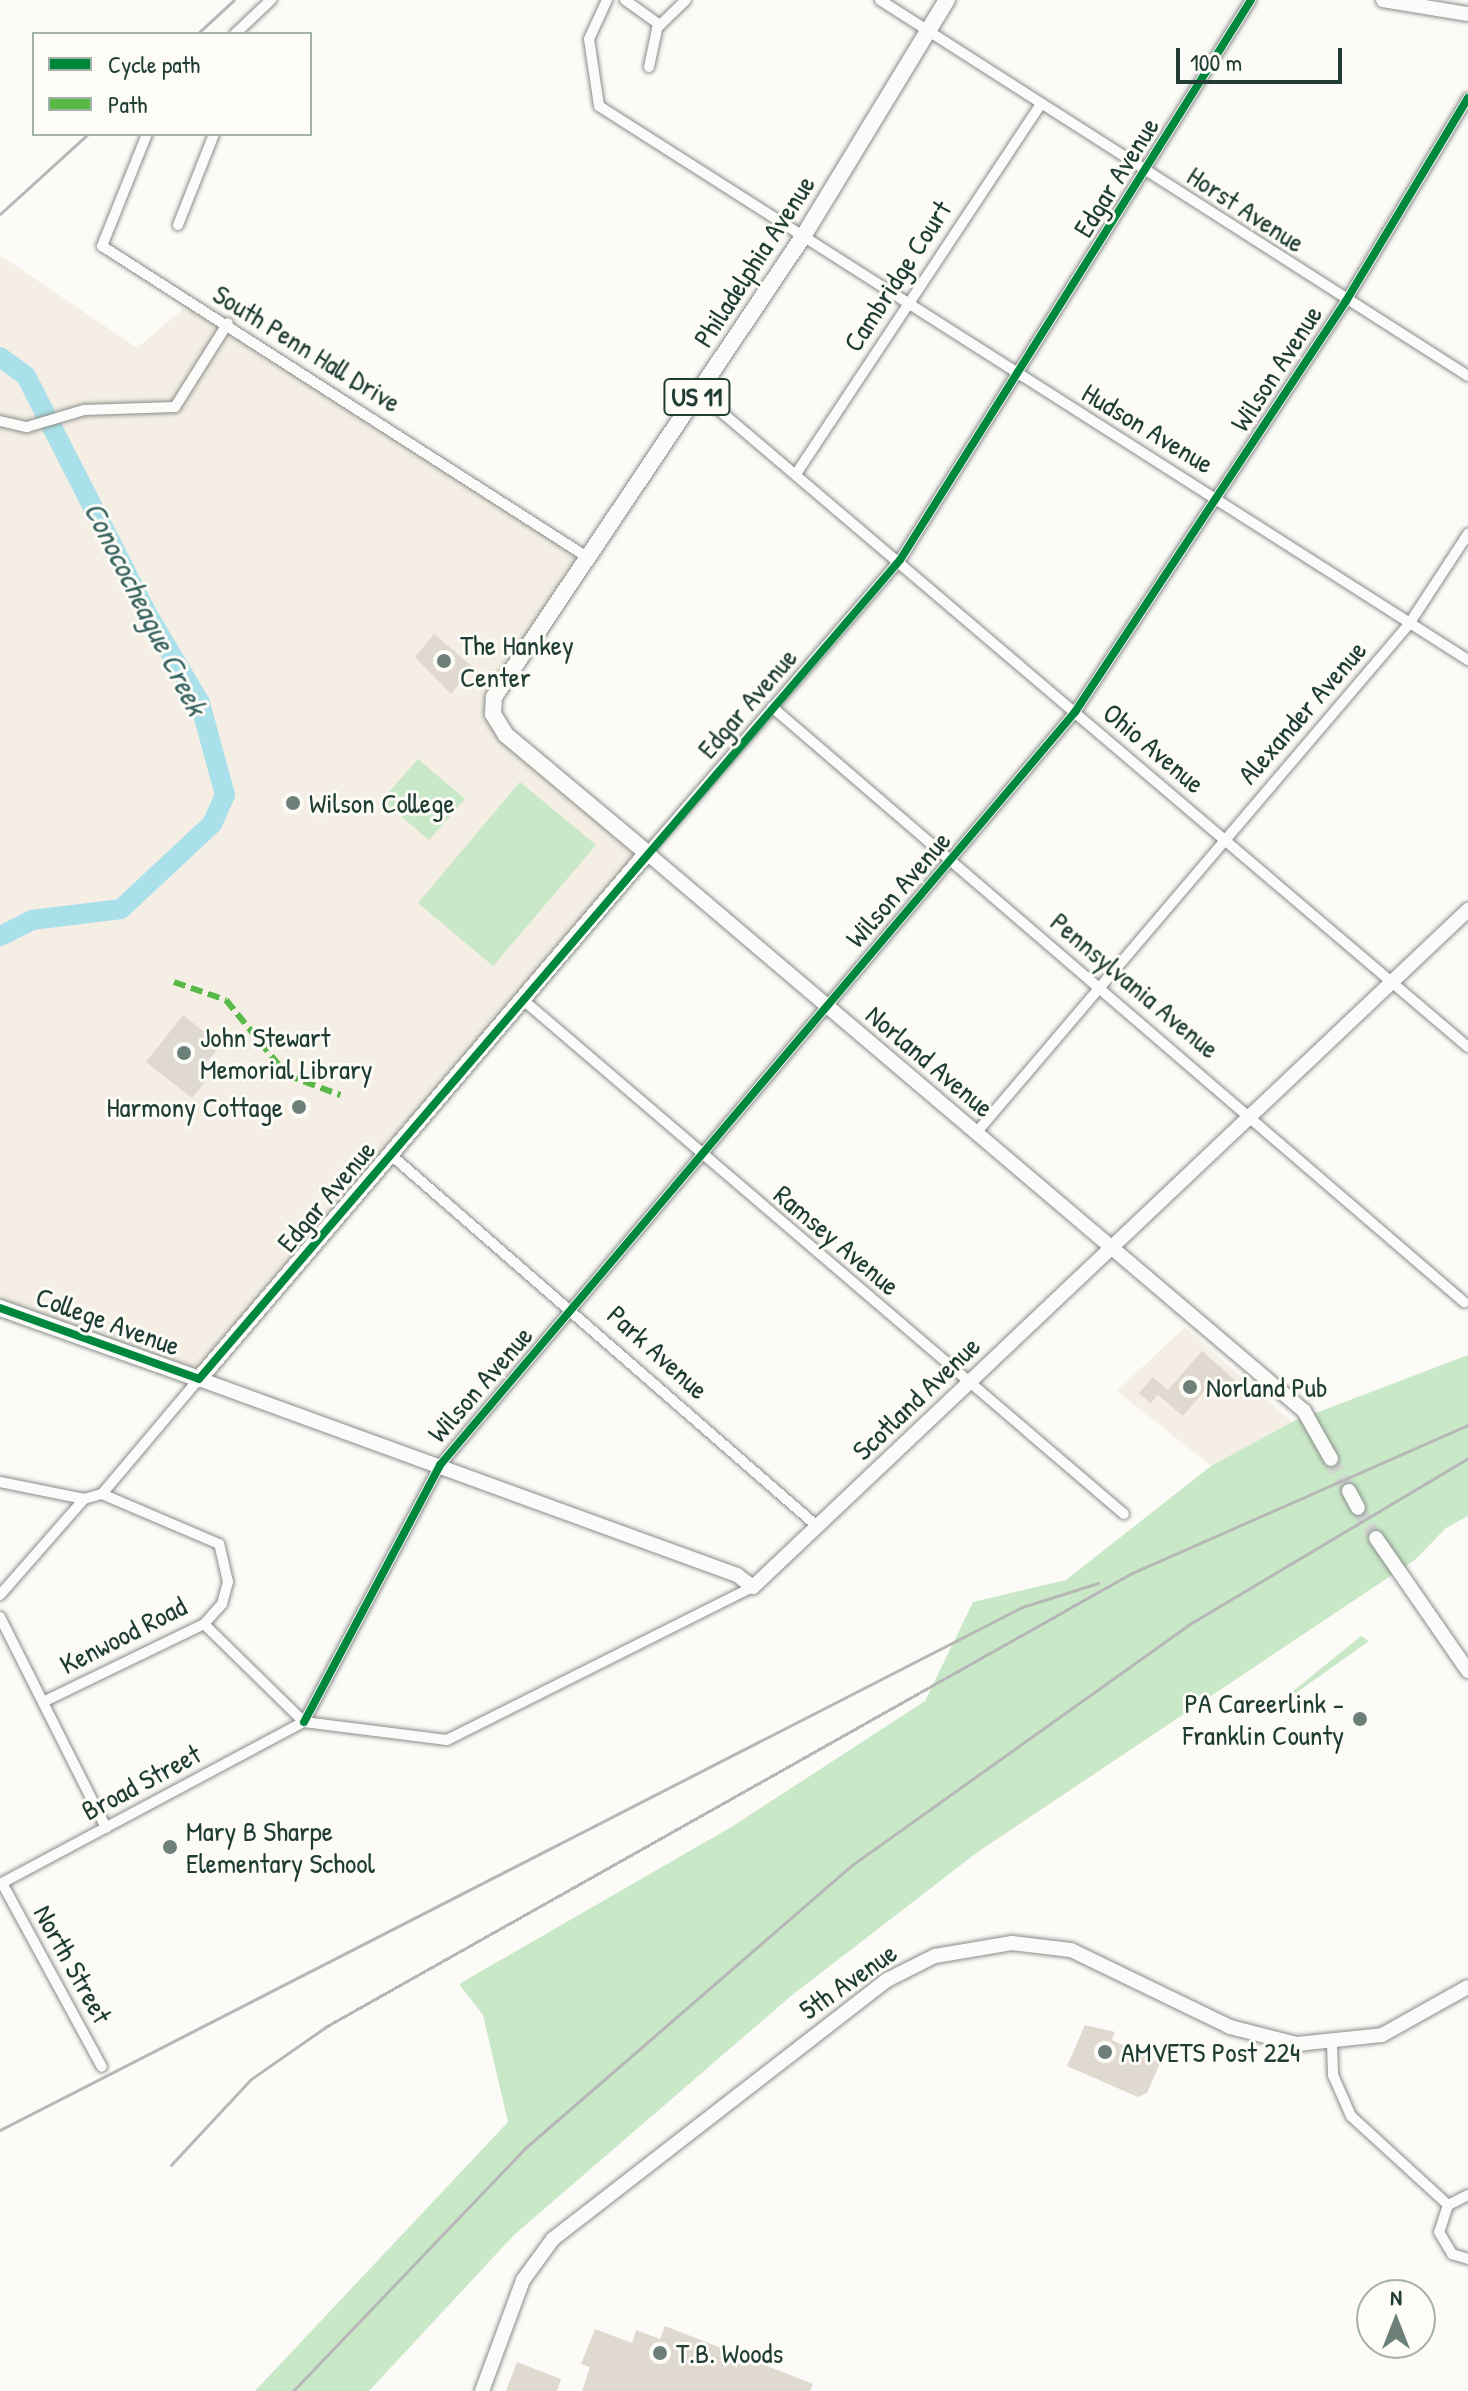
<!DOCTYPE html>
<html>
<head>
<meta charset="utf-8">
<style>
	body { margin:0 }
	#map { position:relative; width:1468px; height:2391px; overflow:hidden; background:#fcfbf8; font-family:"Patrick Hand",sans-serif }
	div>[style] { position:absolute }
	.built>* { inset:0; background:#f4eee4 }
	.green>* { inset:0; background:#c9e8c7 }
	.river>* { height:20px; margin:-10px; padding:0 10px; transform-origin:10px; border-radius:10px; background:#a9e0ea }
	.building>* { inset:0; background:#dfd9cf }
	.secondary-tunnel>* { height:14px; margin-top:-7px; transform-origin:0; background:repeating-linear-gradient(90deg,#d0d5d1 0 14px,transparent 0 21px) }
	.roads { filter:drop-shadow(0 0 2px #888d8a) drop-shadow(0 0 2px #888d8a) }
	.street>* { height:10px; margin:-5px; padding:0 5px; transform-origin:5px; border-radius:5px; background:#fbfbf9 }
	.secondary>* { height:14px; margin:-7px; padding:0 7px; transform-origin:7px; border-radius:7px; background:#fbfbf9 }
	.primary>* { height:16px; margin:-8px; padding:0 8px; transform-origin:8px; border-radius:8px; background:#fbfbf9 }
	.rail>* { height:3px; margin:-1.5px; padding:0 1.5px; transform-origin:1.5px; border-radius:1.5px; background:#b5b8b6 }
	.quiet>* { height:6px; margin-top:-3px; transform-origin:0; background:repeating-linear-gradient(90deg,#58b947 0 12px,transparent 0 18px) }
	.cycleway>* { height:8px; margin:-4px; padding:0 4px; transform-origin:4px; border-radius:4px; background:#00873e }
	.dots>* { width:22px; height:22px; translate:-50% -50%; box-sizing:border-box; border:4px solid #fdfcf7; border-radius:50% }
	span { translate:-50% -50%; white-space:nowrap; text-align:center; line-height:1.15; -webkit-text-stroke:6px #fdfcf7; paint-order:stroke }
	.shield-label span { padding:2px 6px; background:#fdfcf7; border:2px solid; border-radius:6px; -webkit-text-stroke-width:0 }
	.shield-label { font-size:26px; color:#1f3d34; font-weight:700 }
	.street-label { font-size:28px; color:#1f3d34 }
	.poi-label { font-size:28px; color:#1f3d34 }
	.left { translate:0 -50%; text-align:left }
	.right { translate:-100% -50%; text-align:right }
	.water-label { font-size:30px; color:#396360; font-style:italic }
	.legend { position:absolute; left:32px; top:32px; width:280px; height:104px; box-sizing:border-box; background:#fdfcf7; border:2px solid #a4b0a9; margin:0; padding:10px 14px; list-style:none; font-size:24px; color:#1f3d34 }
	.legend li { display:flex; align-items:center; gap:16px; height:40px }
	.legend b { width:40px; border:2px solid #a4b0a9 }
	.north { position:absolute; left:1356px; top:2279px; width:80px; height:80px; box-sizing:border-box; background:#fdfcf7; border:2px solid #a4b0a9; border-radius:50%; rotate:0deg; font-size:22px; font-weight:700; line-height:32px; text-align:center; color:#1f3d34 }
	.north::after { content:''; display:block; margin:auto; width:28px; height:36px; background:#6c8079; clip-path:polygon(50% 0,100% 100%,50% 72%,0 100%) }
	.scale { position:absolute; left:1176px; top:48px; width:166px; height:36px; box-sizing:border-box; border:4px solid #1f3d34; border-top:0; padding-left:10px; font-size:24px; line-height:28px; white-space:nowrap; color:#1f3d34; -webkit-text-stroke:6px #fdfcf7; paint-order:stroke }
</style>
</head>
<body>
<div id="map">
	<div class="built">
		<i style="clip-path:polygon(0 255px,137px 348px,190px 303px,587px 557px,493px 714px,647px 853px,199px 1379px,0 1308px)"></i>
		<i style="clip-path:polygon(1185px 1327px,1292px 1422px,1211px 1466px,1117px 1391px)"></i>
	</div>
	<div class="green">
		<i style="clip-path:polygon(418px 759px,465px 799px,429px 840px,382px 800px)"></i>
		<i style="clip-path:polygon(520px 782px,596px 845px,493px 966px,418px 903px)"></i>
		<i style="clip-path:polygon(1468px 1355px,1468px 1516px,1446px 1528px,1416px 1559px,979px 1851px,791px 1996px,514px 2235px,369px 2391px,255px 2391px,508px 2122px,483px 2015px,459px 1984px,733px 1826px,925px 1701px,973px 1602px,1066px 1580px,1211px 1466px,1292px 1422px)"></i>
		<i style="clip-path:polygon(1361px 1636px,1369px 1641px,1289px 1698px,1287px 1696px)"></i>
	</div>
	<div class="river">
		<i style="left:0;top:357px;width:32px;rotate:36deg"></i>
		<i style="left:26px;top:376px;width:265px;rotate:63deg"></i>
		<i style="left:146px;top:612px;width:106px;rotate:59.3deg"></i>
		<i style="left:200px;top:703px;width:95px;rotate:74.8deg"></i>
		<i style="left:225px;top:795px;width:32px;rotate:114deg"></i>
		<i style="left:212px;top:824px;width:125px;rotate:137deg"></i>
		<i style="left:121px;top:909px;width:90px;rotate:173deg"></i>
		<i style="left:32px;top:920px;width:36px;rotate:153deg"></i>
	</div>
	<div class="building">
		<i style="clip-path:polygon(434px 634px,473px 667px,451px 694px,415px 657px)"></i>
		<i style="clip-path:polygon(183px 1015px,221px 1045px,197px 1074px,206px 1081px,192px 1098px,146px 1062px)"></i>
		<i style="clip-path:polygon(1202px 1351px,1235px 1380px,1223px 1394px,1211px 1383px,1183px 1416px,1158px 1395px,1151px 1403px,1139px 1393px,1153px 1377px,1168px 1390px)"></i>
		<i style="clip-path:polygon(1085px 2025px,1115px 2032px,1112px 2040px,1160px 2063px,1147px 2093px,1138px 2097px,1067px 2066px)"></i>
		<i style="clip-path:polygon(665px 2326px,813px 2384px,810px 2391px,582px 2391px,590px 2367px,581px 2364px,595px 2329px,632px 2343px,636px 2330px,660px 2339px)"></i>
		<i style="clip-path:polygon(517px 2362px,561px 2379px,557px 2391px,506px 2391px)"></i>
	</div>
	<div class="secondary-tunnel">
		<i style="left:1331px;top:1459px;width:37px;rotate:61deg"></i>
		<i style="left:1358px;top:1508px;width:35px;rotate:59deg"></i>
	</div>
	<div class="roads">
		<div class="street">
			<i style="left:607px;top:0;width:43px;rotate:114.8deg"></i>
			<i style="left:589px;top:39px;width:68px;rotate:81.5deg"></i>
			<i style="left:599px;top:106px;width:1031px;rotate:32.52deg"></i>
			<i style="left:625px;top:0;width:43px;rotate:35.5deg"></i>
			<i style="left:880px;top:0;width:698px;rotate:32.6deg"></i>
			<i style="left:235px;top:34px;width:50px;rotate:-43.4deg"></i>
			<i style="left:649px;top:67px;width:40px;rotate:-78deg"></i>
			<i style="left:657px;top:28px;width:40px;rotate:-44deg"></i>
			<i style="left:147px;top:134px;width:121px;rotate:111.9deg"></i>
			<i style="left:102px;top:246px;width:576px;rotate:32.67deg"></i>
			<i style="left:178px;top:225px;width:98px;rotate:-68.4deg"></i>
			<i style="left:699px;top:393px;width:1009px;rotate:40.38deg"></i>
			<i style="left:0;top:421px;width:28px;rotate:13deg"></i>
			<i style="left:27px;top:427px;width:59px;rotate:-16.6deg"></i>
			<i style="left:84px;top:410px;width:91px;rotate:-1.9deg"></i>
			<i style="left:175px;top:407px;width:99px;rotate:-57.8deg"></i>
			<i style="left:796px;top:474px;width:442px;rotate:-56.5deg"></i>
			<i style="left:772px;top:707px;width:913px;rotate:40.69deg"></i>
			<i style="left:647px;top:853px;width:387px;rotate:-49.2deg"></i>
			<i style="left:900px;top:560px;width:661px;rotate:-57.92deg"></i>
			<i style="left:522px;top:999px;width:792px;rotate:40.55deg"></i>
			<i style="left:976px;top:1133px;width:668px;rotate:-49.61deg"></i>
			<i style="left:1409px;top:624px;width:108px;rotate:-56.8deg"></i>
			<i style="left:390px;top:1154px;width:568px;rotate:41.07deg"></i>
			<i style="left:0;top:1482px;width:86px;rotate:11.4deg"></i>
			<i style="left:0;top:1595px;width:128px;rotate:-48.8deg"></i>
			<i style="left:84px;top:1499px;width:19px;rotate:-16deg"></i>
			<i style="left:102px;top:1494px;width:150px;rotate:-49.9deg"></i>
			<i style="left:0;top:1617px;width:236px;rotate:63.3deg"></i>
			<i style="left:204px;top:1624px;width:140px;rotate:44.4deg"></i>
			<i style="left:43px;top:1702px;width:179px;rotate:-25.8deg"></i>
			<i style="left:204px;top:1624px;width:27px;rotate:-48deg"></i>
			<i style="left:222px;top:1604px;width:23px;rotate:-75deg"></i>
			<i style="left:228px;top:1582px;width:39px;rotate:-103deg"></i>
			<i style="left:219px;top:1544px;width:127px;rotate:-156.9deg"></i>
			<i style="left:304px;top:1722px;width:291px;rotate:-62.1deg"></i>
			<i style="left:440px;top:1465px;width:985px;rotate:-49.86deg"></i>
			<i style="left:1075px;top:712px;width:492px;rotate:-56.6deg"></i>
			<i style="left:1346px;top:301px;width:237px;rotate:-59deg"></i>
			<i style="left:304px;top:1722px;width:144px;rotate:7.2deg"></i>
			<i style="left:447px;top:1740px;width:342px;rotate:-26.6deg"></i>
			<i style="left:2px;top:1883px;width:209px;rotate:61.5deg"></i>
			<i style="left:0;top:1884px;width:344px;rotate:-28.1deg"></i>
			<i style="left:1332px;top:2044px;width:31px;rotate:88deg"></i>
			<i style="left:1333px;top:2075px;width:45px;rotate:66.3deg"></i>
			<i style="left:1351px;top:2116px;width:132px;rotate:42.5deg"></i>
			<i style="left:1468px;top:2195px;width:22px;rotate:153deg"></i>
			<i style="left:1448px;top:2205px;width:28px;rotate:108deg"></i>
			<i style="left:1439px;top:2232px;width:26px;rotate:59deg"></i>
			<i style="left:1452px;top:2254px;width:17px;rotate:17deg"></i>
		</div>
		<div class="secondary">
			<i style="left:1383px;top:0;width:86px;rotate:9.4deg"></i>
			<i style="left:647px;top:853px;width:862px;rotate:40.34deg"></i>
			<i style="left:1304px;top:1411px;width:55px;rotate:60.6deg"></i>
			<i style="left:199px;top:1379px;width:573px;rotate:20.02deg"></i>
			<i style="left:737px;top:1575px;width:20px;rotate:37deg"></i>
			<i style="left:753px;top:1587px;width:985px;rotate:-43.44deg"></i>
			<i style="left:1349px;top:1491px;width:19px;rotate:62deg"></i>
			<i style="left:1376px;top:1538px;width:162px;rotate:55.3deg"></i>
			<i style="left:482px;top:2391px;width:118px;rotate:-69.7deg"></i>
			<i style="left:523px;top:2280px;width:51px;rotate:-53.8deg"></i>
			<i style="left:553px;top:2239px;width:423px;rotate:-37.8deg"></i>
			<i style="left:887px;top:1980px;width:54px;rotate:-26.6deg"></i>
			<i style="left:935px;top:1956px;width:78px;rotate:-9.6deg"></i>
			<i style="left:1012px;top:1943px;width:59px;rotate:6.8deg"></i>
			<i style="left:1071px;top:1950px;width:177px;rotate:25.8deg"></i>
			<i style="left:1230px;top:2027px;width:69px;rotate:14.2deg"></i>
			<i style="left:1297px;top:2044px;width:85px;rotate:-6deg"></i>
			<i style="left:1382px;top:2035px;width:98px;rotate:-29.2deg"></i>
		</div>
		<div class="primary">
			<i style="left:0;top:1308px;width:211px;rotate:19.6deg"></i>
			<i style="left:199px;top:1379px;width:691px;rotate:-49.58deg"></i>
			<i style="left:647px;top:853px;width:184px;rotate:-140.1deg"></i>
			<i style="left:506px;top:735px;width:25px;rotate:-122deg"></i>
			<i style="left:493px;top:714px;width:17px;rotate:-87deg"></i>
			<i style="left:494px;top:697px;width:556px;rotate:-56.14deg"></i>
			<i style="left:804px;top:235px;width:275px;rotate:-58.7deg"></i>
		</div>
	</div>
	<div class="rail">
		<i style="left:197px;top:34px;width:50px;rotate:-42.6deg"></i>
		<i style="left:0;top:214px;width:119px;rotate:-42.3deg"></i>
		<i style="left:0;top:2130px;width:1148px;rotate:-27.1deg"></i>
		<i style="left:1022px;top:1607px;width:80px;rotate:-17.5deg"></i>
		<i style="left:171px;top:2165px;width:117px;rotate:-47.1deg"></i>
		<i style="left:251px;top:2079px;width:93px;rotate:-34.9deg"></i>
		<i style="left:327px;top:2026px;width:924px;rotate:-29.37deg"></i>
		<i style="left:1132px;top:1573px;width:367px;rotate:-23.8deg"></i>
		<i style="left:293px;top:2391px;width:335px;rotate:-46.3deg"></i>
		<i style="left:524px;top:2149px;width:434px;rotate:-40.9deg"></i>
		<i style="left:852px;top:1865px;width:413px;rotate:-35.5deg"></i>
		<i style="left:1188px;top:1625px;width:326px;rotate:-30.8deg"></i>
	</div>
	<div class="quiet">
		<i style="left:174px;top:982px;width:55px;rotate:19.1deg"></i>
		<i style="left:226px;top:1000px;width:97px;rotate:50.9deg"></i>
		<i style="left:287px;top:1075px;width:57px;rotate:20.7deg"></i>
	</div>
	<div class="cycleway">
		<i style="left:0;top:1308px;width:211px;rotate:19.6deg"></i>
		<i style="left:199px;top:1379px;width:1078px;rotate:-49.44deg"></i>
		<i style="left:900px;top:560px;width:661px;rotate:-57.92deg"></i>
		<i style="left:304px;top:1722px;width:291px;rotate:-62.1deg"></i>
		<i style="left:440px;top:1465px;width:985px;rotate:-49.86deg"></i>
		<i style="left:1075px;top:712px;width:492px;rotate:-56.6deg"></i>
		<i style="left:1346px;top:301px;width:237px;rotate:-59deg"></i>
	</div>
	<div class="dots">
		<i style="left:444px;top:661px;background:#6c8079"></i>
		<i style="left:293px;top:803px;background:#6c8079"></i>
		<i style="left:184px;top:1053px;background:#6c8079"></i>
		<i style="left:299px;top:1107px;background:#6c8079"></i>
		<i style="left:1190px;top:1387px;background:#6c8079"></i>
		<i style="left:1360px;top:1719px;background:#6c8079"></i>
		<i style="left:170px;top:1847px;background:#6c8079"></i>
		<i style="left:1105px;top:2052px;background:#6c8079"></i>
		<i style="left:660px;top:2353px;background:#6c8079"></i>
	</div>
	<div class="shield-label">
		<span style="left:697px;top:397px">US 11</span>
	</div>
	<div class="street-label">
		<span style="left:1116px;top:177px;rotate:-58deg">Edgar Avenue</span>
		<span style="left:1246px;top:209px;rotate:33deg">Horst Avenue</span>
		<span style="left:754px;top:261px;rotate:-57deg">Philadelphia Avenue</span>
		<span style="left:897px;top:276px;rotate:-57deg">Cambridge Court</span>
		<span style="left:307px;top:348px;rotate:32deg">South Penn Hall Drive</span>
		<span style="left:1276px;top:368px;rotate:-57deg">Wilson Avenue</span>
		<span style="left:1148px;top:428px;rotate:31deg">Hudson Avenue</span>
		<span style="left:747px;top:703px;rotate:-49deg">Edgar Avenue</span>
		<span style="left:1302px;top:712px;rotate:-49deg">Alexander Avenue</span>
		<span style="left:1154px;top:748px;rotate:40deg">Ohio Avenue</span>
		<span style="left:898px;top:889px;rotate:-49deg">Wilson Avenue</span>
		<span style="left:1135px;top:985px;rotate:40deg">Pennsylvania Avenue</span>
		<span style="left:930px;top:1061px;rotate:40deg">Norland Avenue</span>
		<span style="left:326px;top:1196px;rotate:-50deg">Edgar Avenue</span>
		<span style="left:837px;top:1240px;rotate:40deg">Ramsey Avenue</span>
		<span style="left:108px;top:1321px;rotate:20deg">College Avenue</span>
		<span style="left:658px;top:1352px;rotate:42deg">Park Avenue</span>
		<span style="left:480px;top:1384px;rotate:-49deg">Wilson Avenue</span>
		<span style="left:916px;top:1398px;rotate:-44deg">Scotland Avenue</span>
		<span style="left:123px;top:1635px;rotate:-27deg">Kenwood Road</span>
		<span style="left:141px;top:1782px;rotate:-28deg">Broad Street</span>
		<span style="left:73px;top:1964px;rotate:61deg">North Street</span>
		<span style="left:848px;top:1981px;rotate:-35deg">5th Avenue</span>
	</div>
	<div class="poi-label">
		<span class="left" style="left:460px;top:661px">The Hankey<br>Center</span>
		<span class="left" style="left:309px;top:803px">Wilson College</span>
		<span class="left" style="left:200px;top:1053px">John Stewart<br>Memorial Library</span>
		<span class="right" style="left:283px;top:1107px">Harmony Cottage</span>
		<span class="left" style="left:1206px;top:1387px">Norland Pub</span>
		<span class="right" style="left:1344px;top:1719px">PA Careerlink -<br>Franklin County</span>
		<span class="left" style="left:186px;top:1847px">Mary B Sharpe<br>Elementary School</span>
		<span class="left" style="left:1121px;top:2052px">AMVETS Post 224</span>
		<span class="left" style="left:676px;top:2353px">T.B. Woods</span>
	</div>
	<div class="water-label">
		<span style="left:146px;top:608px;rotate:63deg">Conococheague Creek</span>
	</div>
	<ul class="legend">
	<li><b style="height:10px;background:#00873e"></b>Cycle path</li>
	<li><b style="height:10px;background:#58b947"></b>Path</li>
	</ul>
	<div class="north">N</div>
	<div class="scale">100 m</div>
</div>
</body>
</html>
